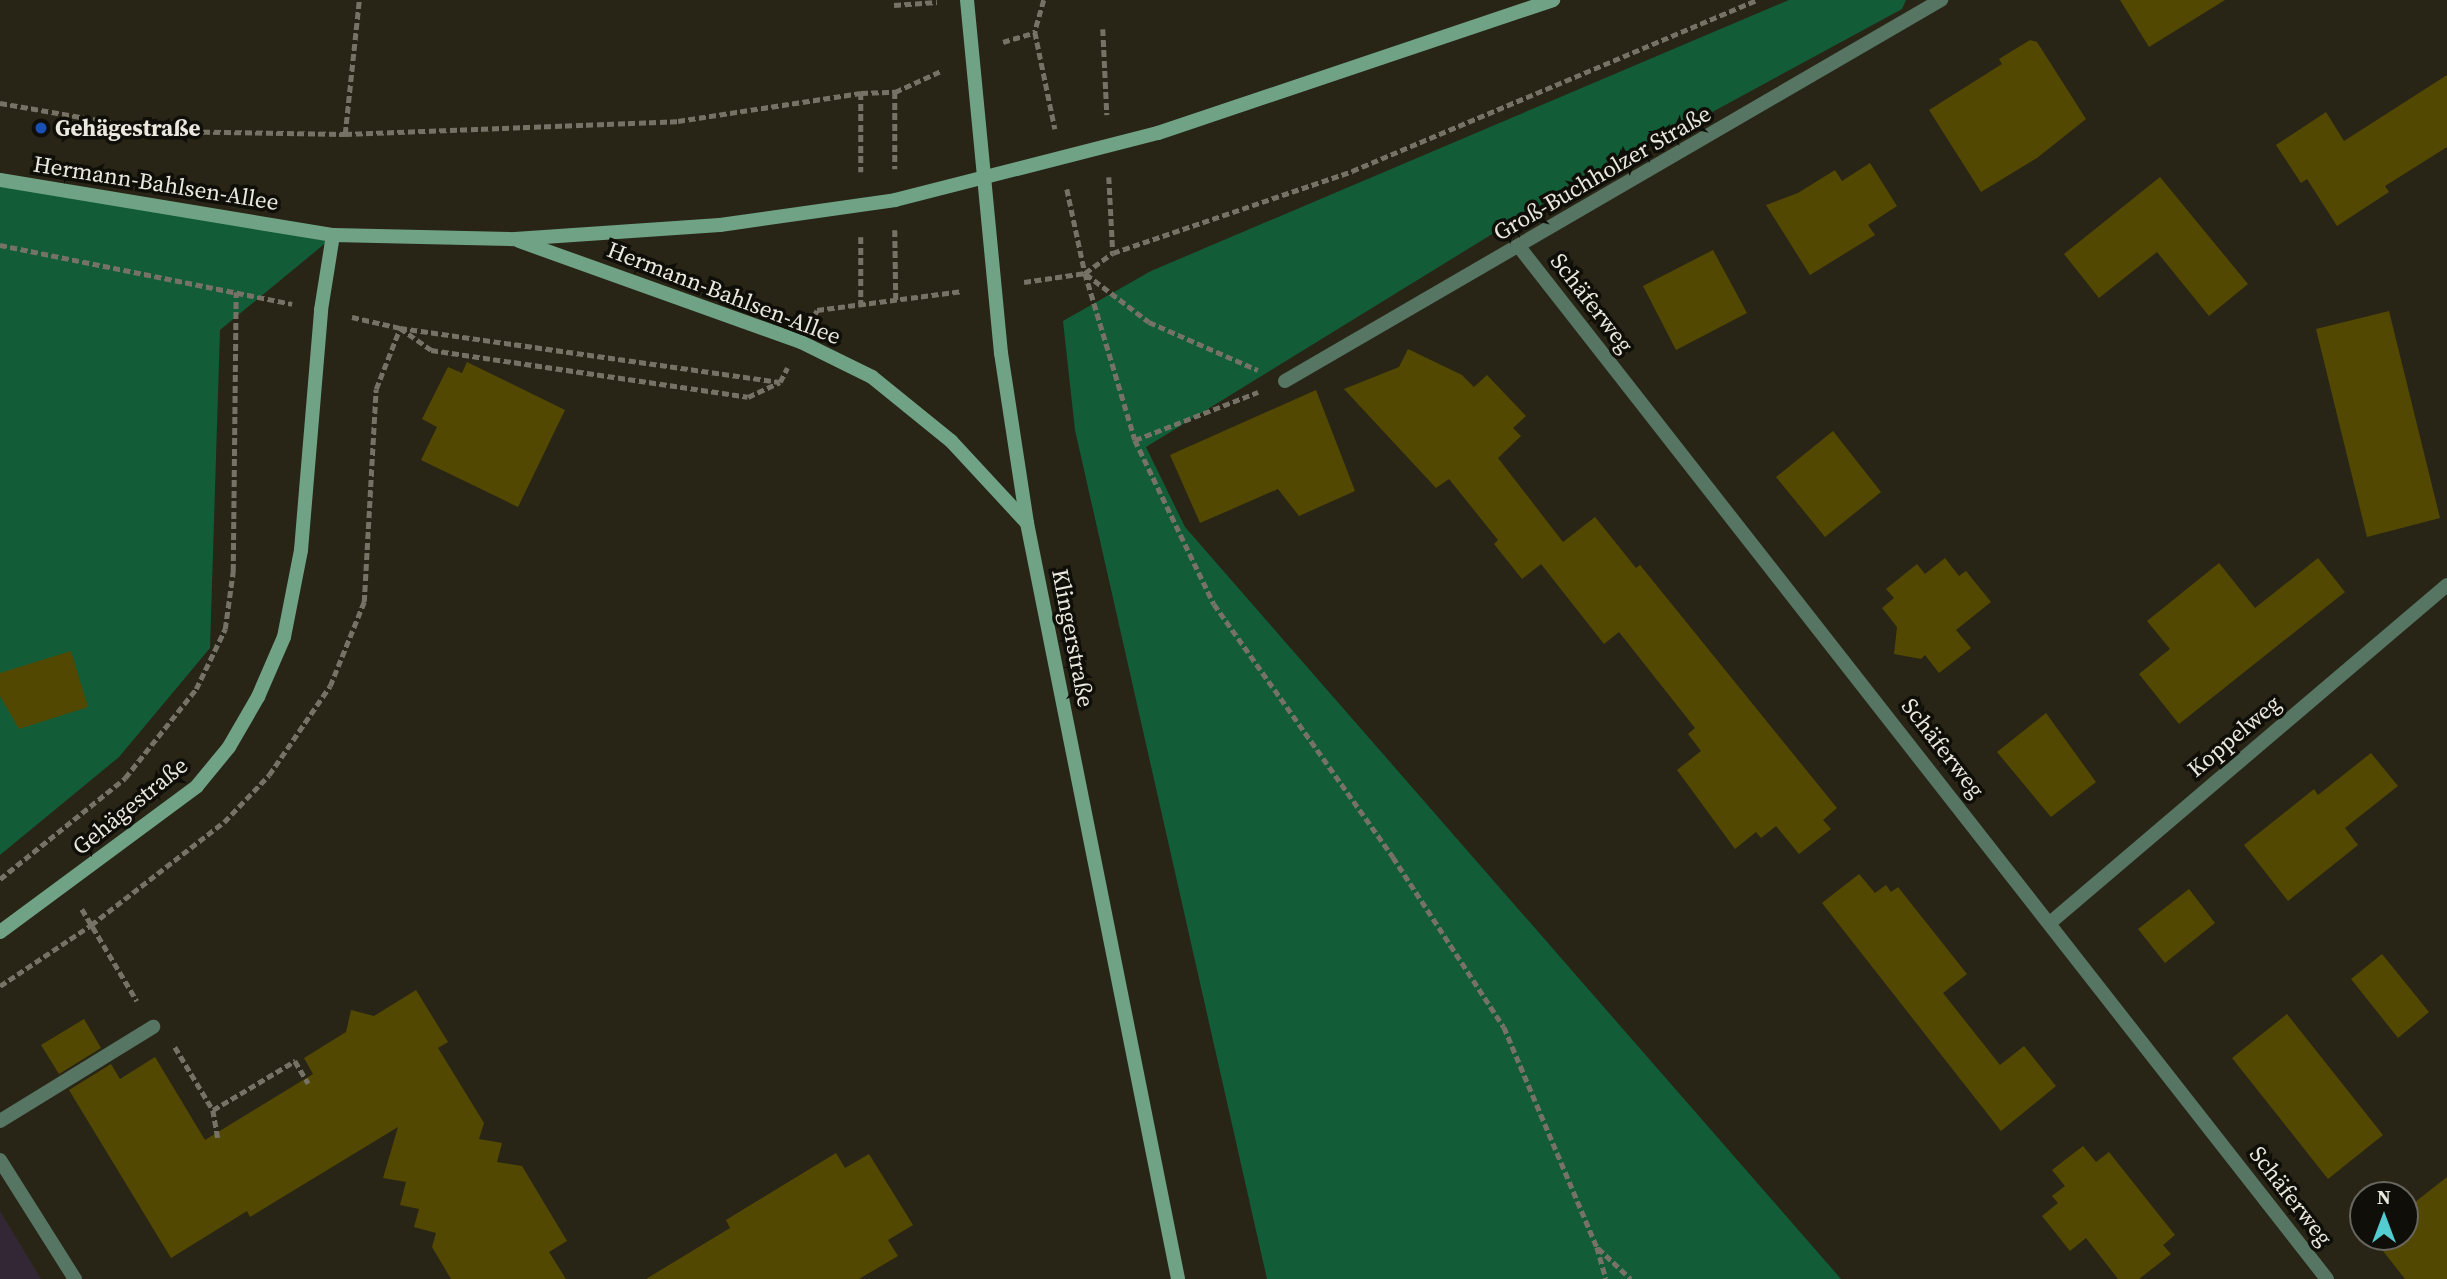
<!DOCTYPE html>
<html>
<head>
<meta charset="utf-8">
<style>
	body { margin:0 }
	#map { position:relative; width:2447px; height:1279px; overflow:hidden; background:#282516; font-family:"Source Serif 4",serif }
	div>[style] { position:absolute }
	.education>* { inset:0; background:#342735 }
	.green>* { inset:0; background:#125d38 }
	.building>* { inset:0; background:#534801 }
	.path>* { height:4.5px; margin-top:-2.25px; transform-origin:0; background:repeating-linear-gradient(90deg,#767366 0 7px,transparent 0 10.5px) }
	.lane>* { height:14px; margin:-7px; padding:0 7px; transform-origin:7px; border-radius:7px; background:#567563 }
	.street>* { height:14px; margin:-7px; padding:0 7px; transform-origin:7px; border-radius:7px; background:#567563 }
	.secondary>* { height:14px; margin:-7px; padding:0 7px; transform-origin:7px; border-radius:7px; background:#70a385 }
	.dots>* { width:19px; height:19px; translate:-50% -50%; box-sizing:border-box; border:4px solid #100e08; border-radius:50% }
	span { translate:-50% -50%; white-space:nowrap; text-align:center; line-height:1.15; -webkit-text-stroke:7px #100e08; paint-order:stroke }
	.poi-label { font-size:23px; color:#ebe9df; font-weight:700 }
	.left { translate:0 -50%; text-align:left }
	.street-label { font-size:23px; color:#ebe9df }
	.north { position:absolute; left:2349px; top:1181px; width:70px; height:70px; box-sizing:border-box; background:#100e08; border:2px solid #68665e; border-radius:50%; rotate:0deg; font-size:19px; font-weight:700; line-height:28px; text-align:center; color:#ebe9df }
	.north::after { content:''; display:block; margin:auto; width:24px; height:32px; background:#52ccd1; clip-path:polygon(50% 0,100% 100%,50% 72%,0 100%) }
</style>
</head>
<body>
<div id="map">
	<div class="education">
		<i style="clip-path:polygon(0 1211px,41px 1279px,0 1279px)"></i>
	</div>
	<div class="green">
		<i style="clip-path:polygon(1789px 0,1906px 0,1902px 9px,1528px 212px,1146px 447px,1185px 527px,1841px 1279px,1267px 1279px,1075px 430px,1063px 321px,1151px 271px)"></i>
		<i style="clip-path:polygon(0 182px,328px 241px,220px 330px,210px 648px,119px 757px,0 855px)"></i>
	</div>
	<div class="building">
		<i style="clip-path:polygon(2120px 0,2225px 0,2149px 47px)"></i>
		<i style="clip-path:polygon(2030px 40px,2037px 42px,2086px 119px,2037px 158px,1981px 192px,1929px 110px,2002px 64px,1999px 59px)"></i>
		<i style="clip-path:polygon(2447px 75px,2447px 147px,2385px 186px,2389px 192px,2337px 226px,2307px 179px,2301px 183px,2276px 145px,2326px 112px,2344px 141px)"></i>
		<i style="clip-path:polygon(1870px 163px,1897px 206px,1868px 225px,1875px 235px,1810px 275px,1766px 205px,1798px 193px,1835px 170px,1842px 181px)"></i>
		<i style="clip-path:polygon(2160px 177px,2248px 284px,2209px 316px,2157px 252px,2099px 298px,2064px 254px)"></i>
		<i style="clip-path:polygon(1713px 250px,1747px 313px,1676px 350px,1643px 286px)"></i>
		<i style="clip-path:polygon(2389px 311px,2440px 518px,2367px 537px,2316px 329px)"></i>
		<i style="clip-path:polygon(1408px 349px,1462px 375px,1474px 387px,1487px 375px,1526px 416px,1513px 428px,1521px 436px,1498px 458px,1563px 542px,1595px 517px,1636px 568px,1640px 565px,1837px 808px,1823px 820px,1831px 829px,1799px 854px,1776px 826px,1761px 838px,1756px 832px,1735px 849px,1677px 770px,1701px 751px,1688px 734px,1695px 728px,1619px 632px,1604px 644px,1541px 564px,1522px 579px,1494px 544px,1498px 540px,1449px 479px,1436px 488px,1344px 389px,1399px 367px)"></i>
		<i style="clip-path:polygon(467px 362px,565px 410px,518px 507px,421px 460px,437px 427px,422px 419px,448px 367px,462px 373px)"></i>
		<i style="clip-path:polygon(1316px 390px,1355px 491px,1299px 516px,1278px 489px,1200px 523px,1170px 455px)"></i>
		<i style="clip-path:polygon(1833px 431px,1881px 492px,1825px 537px,1776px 477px)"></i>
		<i style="clip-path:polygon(1945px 558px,1959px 576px,1966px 571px,1991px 602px,1956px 630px,1971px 648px,1939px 673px,1925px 655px,1921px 659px,1894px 654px,1897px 627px,1882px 608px,1894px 598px,1886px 589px,1917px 564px,1925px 574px)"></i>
		<i style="clip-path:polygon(2318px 558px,2345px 592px,2179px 724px,2139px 674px,2170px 649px,2147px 621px,2219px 563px,2255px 608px)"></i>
		<i style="clip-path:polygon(71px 651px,88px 707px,19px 729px,0 696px,0 673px)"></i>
		<i style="clip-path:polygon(2046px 713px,2096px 782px,2051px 817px,1997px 752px)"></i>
		<i style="clip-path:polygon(2371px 753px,2398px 786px,2345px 828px,2358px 845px,2288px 901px,2244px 845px,2314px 789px,2318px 795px)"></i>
		<i style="clip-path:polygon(1859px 874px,1875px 893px,1886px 885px,1891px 892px,1898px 887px,1967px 974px,1943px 993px,2000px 1065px,2024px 1046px,2056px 1086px,2001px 1131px,1822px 903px)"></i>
		<i style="clip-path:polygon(2189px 889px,2215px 923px,2165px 963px,2138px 929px)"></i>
		<i style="clip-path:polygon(2382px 954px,2429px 1012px,2398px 1038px,2351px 979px)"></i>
		<i style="clip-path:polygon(416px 990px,448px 1042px,438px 1048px,484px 1123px,479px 1139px,502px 1143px,497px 1162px,522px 1166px,567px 1241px,549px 1252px,566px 1279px,451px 1279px,432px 1247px,436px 1233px,414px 1227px,419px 1209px,400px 1205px,406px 1182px,383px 1178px,398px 1127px,250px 1217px,247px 1211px,171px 1258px,69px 1090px,111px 1064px,120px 1079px,155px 1057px,205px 1140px,313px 1074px,304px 1058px,346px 1032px,351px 1010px,374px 1016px)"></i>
		<i style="clip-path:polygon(2287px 1014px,2383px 1135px,2328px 1179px,2232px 1058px)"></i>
		<i style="clip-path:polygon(84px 1019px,101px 1048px,59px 1074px,41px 1045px)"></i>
		<i style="clip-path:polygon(2083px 1146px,2096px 1162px,2109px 1152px,2175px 1235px,2163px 1245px,2171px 1254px,2139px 1279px,2118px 1279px,2086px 1238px,2070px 1251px,2042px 1216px,2058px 1203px,2052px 1196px,2065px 1186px,2052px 1170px)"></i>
		<i style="clip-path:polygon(836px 1153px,845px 1168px,869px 1154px,913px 1225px,888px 1240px,898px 1256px,859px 1279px,646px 1279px,730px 1228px,726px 1220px)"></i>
		<i style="clip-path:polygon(2447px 1177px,2447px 1279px,2405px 1279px,2372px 1237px,2405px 1237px,2405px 1210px)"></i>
	</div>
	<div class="path">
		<i style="left:1044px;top:0;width:33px;rotate:106deg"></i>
		<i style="left:1035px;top:32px;width:99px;rotate:78.3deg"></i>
		<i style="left:894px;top:5px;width:43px;rotate:-4deg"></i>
		<i style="left:1103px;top:29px;width:86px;rotate:87.3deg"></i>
		<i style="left:1003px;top:42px;width:34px;rotate:-17deg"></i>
		<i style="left:895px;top:92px;width:77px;rotate:90deg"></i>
		<i style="left:861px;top:93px;width:79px;rotate:90deg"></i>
		<i style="left:0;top:103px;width:163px;rotate:9.9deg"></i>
		<i style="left:161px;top:131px;width:184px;rotate:0.9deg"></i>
		<i style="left:345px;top:134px;width:333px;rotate:-2.2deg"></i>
		<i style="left:678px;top:121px;width:185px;rotate:-8.7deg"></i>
		<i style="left:861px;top:93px;width:34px;rotate:-2deg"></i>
		<i style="left:895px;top:92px;width:51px;rotate:-24.5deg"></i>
		<i style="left:345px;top:134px;width:135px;rotate:-84deg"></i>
		<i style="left:1109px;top:177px;width:76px;rotate:87deg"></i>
		<i style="left:1067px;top:189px;width:86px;rotate:77.9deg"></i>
		<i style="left:1085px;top:273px;width:174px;rotate:73.3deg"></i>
		<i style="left:1135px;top:440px;width:182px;rotate:64.3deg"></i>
		<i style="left:1214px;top:604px;width:310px;rotate:54.7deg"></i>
		<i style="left:1393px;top:857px;width:203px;rotate:56.9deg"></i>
		<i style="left:1504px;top:1027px;width:239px;rotate:67.1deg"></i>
		<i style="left:1597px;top:1247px;width:33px;rotate:74deg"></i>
		<i style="left:895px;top:230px;width:73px;rotate:89.2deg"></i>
		<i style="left:861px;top:237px;width:70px;rotate:90deg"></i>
		<i style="left:0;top:245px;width:298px;rotate:11.4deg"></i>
		<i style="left:1086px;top:274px;width:79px;rotate:37.3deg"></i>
		<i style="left:1149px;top:322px;width:119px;rotate:23.8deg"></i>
		<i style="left:1024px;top:282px;width:62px;rotate:-8.4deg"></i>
		<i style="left:1085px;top:273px;width:34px;rotate:-36deg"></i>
		<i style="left:1113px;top:253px;width:253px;rotate:-18.9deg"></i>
		<i style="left:1352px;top:171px;width:440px;rotate:-22.9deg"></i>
		<i style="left:815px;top:314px;width:4px;rotate:-63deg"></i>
		<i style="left:817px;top:310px;width:147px;rotate:-7.4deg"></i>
		<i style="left:352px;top:317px;width:49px;rotate:12.9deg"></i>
		<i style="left:400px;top:328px;width:383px;rotate:8.1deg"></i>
		<i style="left:400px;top:328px;width:38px;rotate:35deg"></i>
		<i style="left:431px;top:350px;width:320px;rotate:8.4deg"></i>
		<i style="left:748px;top:397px;width:35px;rotate:-25deg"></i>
		<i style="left:780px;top:382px;width:16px;rotate:-63deg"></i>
		<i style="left:1135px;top:440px;width:132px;rotate:-21.3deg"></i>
		<i style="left:0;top:879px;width:161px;rotate:-38.9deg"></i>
		<i style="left:125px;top:778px;width:114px;rotate:-51.4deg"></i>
		<i style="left:196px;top:689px;width:67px;rotate:-64.2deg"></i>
		<i style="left:225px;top:629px;width:59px;rotate:-82.1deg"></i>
		<i style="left:233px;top:571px;width:279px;rotate:-89.4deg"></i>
		<i style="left:82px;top:909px;width:107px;rotate:59.1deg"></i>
		<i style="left:0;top:986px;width:110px;rotate:-33.8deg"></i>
		<i style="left:91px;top:925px;width:168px;rotate:-37.8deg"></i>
		<i style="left:224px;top:822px;width:65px;rotate:-46.2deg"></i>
		<i style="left:269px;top:775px;width:108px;rotate:-55.6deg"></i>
		<i style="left:330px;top:686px;width:91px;rotate:-68deg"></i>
		<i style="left:364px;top:602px;width:213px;rotate:-86.8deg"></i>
		<i style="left:376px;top:389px;width:66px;rotate:-68.5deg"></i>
		<i style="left:175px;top:1047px;width:74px;rotate:58.9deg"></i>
		<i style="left:213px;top:1110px;width:96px;rotate:-30.9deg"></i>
		<i style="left:295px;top:1061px;width:26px;rotate:59deg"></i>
		<i style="left:213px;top:1110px;width:28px;rotate:80deg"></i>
		<i style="left:1598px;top:1248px;width:45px;rotate:43.2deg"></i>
	</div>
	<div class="lane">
		<i style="left:0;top:1121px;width:180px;rotate:-31.6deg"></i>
	</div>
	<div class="street">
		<i style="left:1520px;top:248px;width:1309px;rotate:51.95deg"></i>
		<i style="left:1285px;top:381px;width:759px;rotate:-30.15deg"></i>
		<i style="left:2051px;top:922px;width:520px;rotate:-40.4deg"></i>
		<i style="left:0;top:1160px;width:141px;rotate:57.8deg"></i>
	</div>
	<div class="secondary">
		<i style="left:967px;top:0;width:355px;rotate:84.5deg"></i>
		<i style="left:1001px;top:353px;width:172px;rotate:81.3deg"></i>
		<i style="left:1027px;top:523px;width:771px;rotate:78.7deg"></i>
		<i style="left:0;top:180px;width:338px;rotate:9.4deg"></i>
		<i style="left:333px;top:235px;width:182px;rotate:1.3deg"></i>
		<i style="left:515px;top:239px;width:205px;rotate:-3.9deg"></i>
		<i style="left:720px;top:225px;width:177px;rotate:-8.1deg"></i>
		<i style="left:895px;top:200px;width:271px;rotate:-14.3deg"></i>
		<i style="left:1158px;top:133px;width:417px;rotate:-18.6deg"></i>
		<i style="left:519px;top:241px;width:300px;rotate:19.7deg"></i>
		<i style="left:801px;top:342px;width:79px;rotate:26.2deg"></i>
		<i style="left:872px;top:377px;width:102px;rotate:39deg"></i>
		<i style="left:951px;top:441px;width:112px;rotate:47.2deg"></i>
		<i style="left:0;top:932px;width:245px;rotate:-36.5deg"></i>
		<i style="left:197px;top:786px;width:50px;rotate:-50.6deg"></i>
		<i style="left:229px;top:747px;width:58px;rotate:-59.9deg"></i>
		<i style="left:258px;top:697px;width:65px;rotate:-66.6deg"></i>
		<i style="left:284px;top:637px;width:89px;rotate:-78.9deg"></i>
		<i style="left:301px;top:550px;width:241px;rotate:-85.2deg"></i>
		<i style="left:321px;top:310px;width:76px;rotate:-80.9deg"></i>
	</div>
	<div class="dots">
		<i style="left:41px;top:128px;background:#1a4fb4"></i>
	</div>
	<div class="poi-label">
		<span class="left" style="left:55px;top:128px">Gehägestraße</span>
	</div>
	<div class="street-label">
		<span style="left:1602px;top:173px;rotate:-30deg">Groß-Buchholzer Straße</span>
		<span style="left:156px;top:183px;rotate:9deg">Hermann-Bahlsen-Allee</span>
		<span style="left:724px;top:293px;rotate:21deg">Hermann-Bahlsen-Allee</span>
		<span style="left:1592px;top:303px;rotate:52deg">Schäferweg</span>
		<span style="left:1073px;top:638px;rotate:79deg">Klingerstraße</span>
		<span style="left:2234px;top:736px;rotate:-40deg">Koppelweg</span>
		<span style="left:1943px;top:748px;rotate:52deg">Schäferweg</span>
		<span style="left:130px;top:806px;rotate:-39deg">Gehägestraße</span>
		<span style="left:2291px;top:1196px;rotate:52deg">Schäferweg</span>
	</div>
	<div class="north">N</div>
</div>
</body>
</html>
